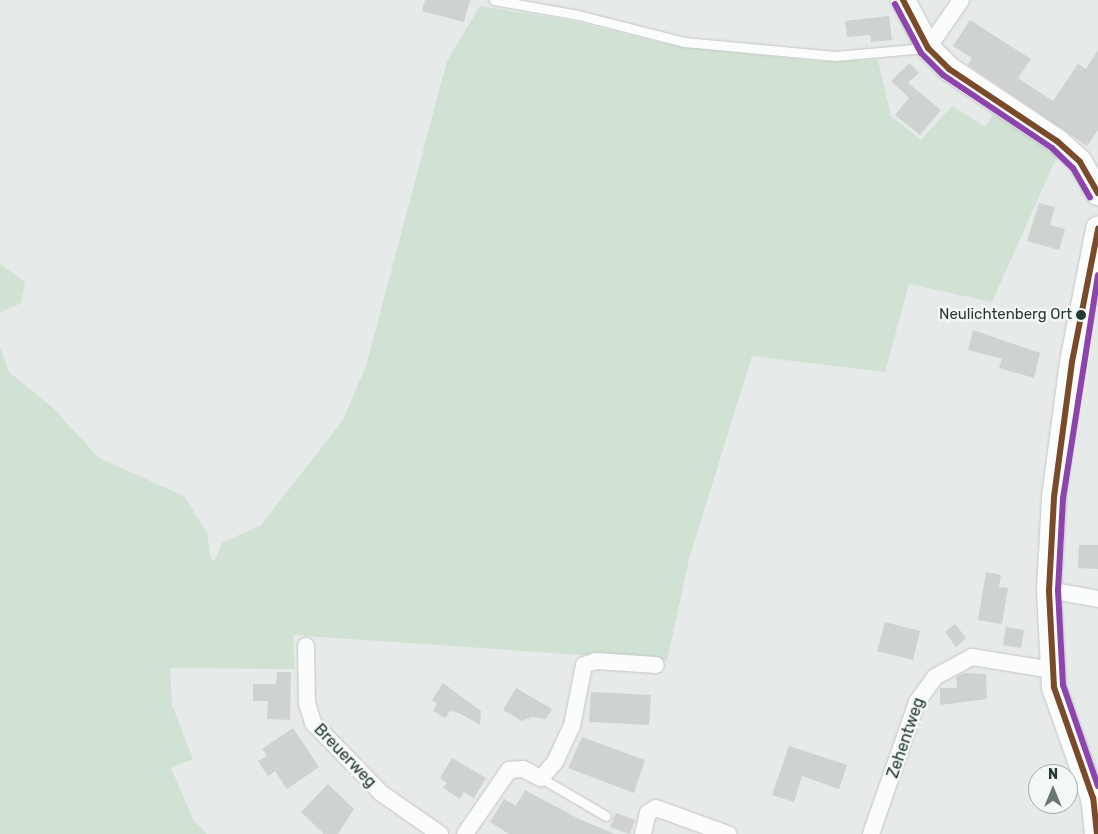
<!DOCTYPE html>
<html>
<head>
<meta charset="utf-8">
<style>
	body { margin:0 }
	#map { position:relative; width:1098px; height:834px; overflow:hidden; background:#e6eae8; font-family:Rubik,sans-serif }
	div>[style] { position:absolute }
	.green>* { inset:0; background:#d1e1d3 }
	.building>* { inset:0; background:#ced3d0 }
	.roads { filter:drop-shadow(0 0 1px #c3c7c5) drop-shadow(0 0 1px #c3c7c5) }
	.lane>* { height:9px; margin:-4.5px; padding:0 4.5px; transform-origin:4.5px; border-radius:4.5px; background:#fbfcfc }
	.street>* { height:16px; margin:-8px; padding:0 8px; transform-origin:8px; border-radius:8px; background:#fbfcfc }
	.secondary>* { height:24px; margin:-12px; padding:0 12px; transform-origin:12px; border-radius:12px; background:#fbfcfc }
	.bus-1>* { height:6px; margin:-3px; padding:0 3px; transform-origin:3px; border-radius:3px; background:#7a4b2a }
	.bus-2>* { height:6px; margin:-3px; padding:0 3px; transform-origin:3px; border-radius:3px; background:#8e44ad }
	.dots>* { width:14px; height:14px; translate:-50% -50%; box-sizing:border-box; border:2px solid #f4f8f5; border-radius:50% }
	span { translate:-50% -50%; white-space:nowrap; text-align:center; line-height:1.15; -webkit-text-stroke:5px #f4f8f5; paint-order:stroke }
	.bus-label { font-size:15px; color:#253b32 }
	.right { translate:-100% -50%; text-align:right }
	.street-label { font-size:16px; color:#253b32 }
	.north { position:absolute; left:1028px; top:764px; width:50px; height:50px; box-sizing:border-box; background:#f4f8f5; border:1px solid #a1aca7; border-radius:50%; rotate:0deg; font-size:14px; font-weight:700; line-height:20px; text-align:center; color:#253b32 }
	.north::after { content:''; display:block; margin:auto; width:18px; height:22px; background:#697872; clip-path:polygon(50% 0,100% 100%,50% 72%,0 100%) }
</style>
</head>
<body>
<div id="map">
	<div class="green">
		<i style="clip-path:polygon(480px 6px,568px 20px,666px 44px,816px 61px,878px 60px,891px 116px,921px 140px,952px 106px,986px 127px,994px 112px,1058px 154px,992px 302px,909px 284px,885px 372px,752px 356px,689px 559px,667px 661px,293px 635px,295px 669px,170px 668px,172px 705px,193px 759px,171px 768px,193px 819px,207px 834px,0 834px,0 347px,9px 372px,53px 408px,99px 458px,184px 496px,207px 533px,211px 560px,215px 560px,222px 543px,261px 525px,343px 420px,366px 366px,447px 61px)"></i>
		<i style="clip-path:polygon(0 264px,25px 282px,21px 303px,0 313px)"></i>
	</div>
	<div class="building">
		<i style="clip-path:polygon(425px 0,470px 0,464px 22px,422px 11px)"></i>
		<i style="clip-path:polygon(889px 16px,892px 40px,871px 42px,870px 35px,847px 37px,845px 21px)"></i>
		<i style="clip-path:polygon(970px 20px,1031px 59px,1018px 78px,1053px 101px,1078px 64px,1086px 69px,1098px 50px,1098px 130px,1087px 146px,968px 65px,972px 58px,953px 46px)"></i>
		<i style="clip-path:polygon(909px 63px,919px 73px,908px 83px,941px 110px,920px 135px,895px 115px,909px 98px,891px 81px)"></i>
		<i style="clip-path:polygon(1039px 203px,1055px 207px,1050px 225px,1065px 229px,1059px 250px,1027px 241px)"></i>
		<i style="clip-path:polygon(973px 330px,1040px 353px,1034px 378px,999px 368px,1002px 359px,968px 350px)"></i>
		<i style="clip-path:polygon(1079px 545px,1098px 545px,1098px 569px,1078px 568px)"></i>
		<i style="clip-path:polygon(986px 572px,1001px 575px,999px 587px,1008px 588px,1002px 624px,978px 620px)"></i>
		<i style="clip-path:polygon(885px 622px,920px 631px,913px 660px,877px 651px)"></i>
		<i style="clip-path:polygon(955px 624px,966px 638px,956px 647px,945px 632px)"></i>
		<i style="clip-path:polygon(1006px 627px,1024px 630px,1021px 648px,1003px 645px)"></i>
		<i style="clip-path:polygon(277px 672px,291px 672px,290px 720px,267px 719px,268px 701px,253px 701px,253px 684px,276px 684px)"></i>
		<i style="clip-path:polygon(964px 673px,986px 674px,987px 699px,940px 705px,940px 688px,957px 688px,956px 677px)"></i>
		<i style="clip-path:polygon(443px 683px,481px 711px,480px 725px,459px 713px,450px 711px,445px 718px,433px 711px,437px 704px,432px 700px)"></i>
		<i style="clip-path:polygon(516px 688px,552px 709px,546px 719px,532px 717px,522px 721px,503px 710px)"></i>
		<i style="clip-path:polygon(591px 692px,651px 695px,649px 725px,589px 722px)"></i>
		<i style="clip-path:polygon(293px 728px,319px 767px,287px 789px,275px 771px,268px 776px,258px 761px,267px 756px,262px 749px)"></i>
		<i style="clip-path:polygon(582px 737px,645px 760px,634px 793px,568px 768px)"></i>
		<i style="clip-path:polygon(789px 746px,847px 765px,839px 789px,802px 776px,794px 802px,772px 795px)"></i>
		<i style="clip-path:polygon(452px 758px,486px 778px,474px 798px,464px 792px,460px 799px,443px 788px,447px 783px,440px 778px)"></i>
		<i style="clip-path:polygon(328px 784px,354px 809px,338px 834px,324px 834px,301px 812px)"></i>
		<i style="clip-path:polygon(525px 790px,579px 819px,615px 834px,509px 834px,490px 822px,504px 799px,516px 806px)"></i>
		<i style="clip-path:polygon(616px 813px,635px 820px,630px 834px,610px 827px)"></i>
	</div>
	<div class="roads">
		<div class="lane">
			<i style="left:494px;top:0;width:85px;rotate:10.1deg"></i>
			<i style="left:578px;top:15px;width:109px;rotate:14.3deg"></i>
			<i style="left:684px;top:42px;width:152px;rotate:5.3deg"></i>
			<i style="left:835px;top:56px;width:91px;rotate:-5deg"></i>
			<i style="left:541px;top:778px;width:75px;rotate:30.3deg"></i>
		</div>
		<div class="street">
			<i style="left:928px;top:48px;width:58px;rotate:-55.5deg"></i>
			<i style="left:1049px;top:590px;width:50px;rotate:10.4deg"></i>
			<i style="left:306px;top:646px;width:57px;rotate:89deg"></i>
			<i style="left:307px;top:703px;width:21px;rotate:73deg"></i>
			<i style="left:313px;top:723px;width:98px;rotate:45.8deg"></i>
			<i style="left:381px;top:793px;width:72px;rotate:34.8deg"></i>
			<i style="left:465px;top:834px;width:78px;rotate:-55.5deg"></i>
			<i style="left:509px;top:770px;width:14px;rotate:-4deg"></i>
			<i style="left:523px;top:769px;width:20px;rotate:27deg"></i>
			<i style="left:541px;top:778px;width:21px;rotate:-49deg"></i>
			<i style="left:555px;top:762px;width:40px;rotate:-65deg"></i>
			<i style="left:572px;top:726px;width:62px;rotate:-78.9deg"></i>
			<i style="left:584px;top:665px;width:13px;rotate:-18deg"></i>
			<i style="left:596px;top:661px;width:60px;rotate:3.8deg"></i>
			<i style="left:643px;top:834px;width:22px;rotate:-77deg"></i>
			<i style="left:648px;top:813px;width:9px;rotate:-32deg"></i>
			<i style="left:656px;top:808px;width:77px;rotate:19.9deg"></i>
			<i style="left:871px;top:834px;width:140px;rotate:-70.8deg"></i>
			<i style="left:917px;top:702px;width:31px;rotate:-54deg"></i>
			<i style="left:935px;top:677px;width:42px;rotate:-28.4deg"></i>
			<i style="left:972px;top:657px;width:81px;rotate:9.2deg"></i>
		</div>
		<div class="secondary">
			<i style="left:903px;top:0;width:54px;rotate:62.5deg"></i>
			<i style="left:928px;top:48px;width:30px;rotate:45deg"></i>
			<i style="left:949px;top:69px;width:130px;rotate:33.7deg"></i>
			<i style="left:1057px;top:141px;width:31px;rotate:42deg"></i>
			<i style="left:1080px;top:162px;width:36px;rotate:60deg"></i>
			<i style="left:1097px;top:834px;width:36px;rotate:-96deg"></i>
			<i style="left:1093px;top:798px;width:118px;rotate:-109.4deg"></i>
			<i style="left:1054px;top:687px;width:97px;rotate:-93deg"></i>
			<i style="left:1049px;top:590px;width:93px;rotate:-86.9deg"></i>
			<i style="left:1054px;top:497px;width:136px;rotate:-82.4deg"></i>
			<i style="left:1072px;top:362px;width:136px;rotate:-78.9deg"></i>
		</div>
	</div>
	<div class="bus-1">
		<i style="left:903px;top:0;width:54px;rotate:62.5deg"></i>
		<i style="left:928px;top:48px;width:30px;rotate:45deg"></i>
		<i style="left:949px;top:69px;width:130px;rotate:33.7deg"></i>
		<i style="left:1057px;top:141px;width:31px;rotate:42deg"></i>
		<i style="left:1080px;top:162px;width:36px;rotate:60deg"></i>
		<i style="left:1097px;top:834px;width:36px;rotate:-96deg"></i>
		<i style="left:1093px;top:798px;width:118px;rotate:-109.4deg"></i>
		<i style="left:1054px;top:687px;width:97px;rotate:-93deg"></i>
		<i style="left:1049px;top:590px;width:93px;rotate:-86.9deg"></i>
		<i style="left:1054px;top:497px;width:136px;rotate:-82.4deg"></i>
		<i style="left:1072px;top:362px;width:136px;rotate:-78.9deg"></i>
	</div>
	<div class="bus-2">
		<i style="left:895px;top:4px;width:55px;rotate:62deg"></i>
		<i style="left:921px;top:53px;width:31px;rotate:45deg"></i>
		<i style="left:943px;top:75px;width:131px;rotate:33.8deg"></i>
		<i style="left:1052px;top:148px;width:29px;rotate:44deg"></i>
		<i style="left:1073px;top:168px;width:34px;rotate:60deg"></i>
		<i style="left:1098px;top:275px;width:226px;rotate:98.9deg"></i>
		<i style="left:1063px;top:498px;width:92px;rotate:93.1deg"></i>
		<i style="left:1058px;top:590px;width:95px;rotate:87deg"></i>
		<i style="left:1063px;top:685px;width:107px;rotate:70.9deg"></i>
	</div>
	<div class="dots">
		<i style="left:1081px;top:315px;background:#253b32"></i>
	</div>
	<div class="bus-label">
		<span class="right" style="left:1072px;top:315px">Neulichtenberg Ort</span>
	</div>
	<div class="street-label">
		<span style="left:906px;top:738px;rotate:-71deg">Zehentweg</span>
		<span style="left:345px;top:756px;rotate:46deg">Breuerweg</span>
	</div>
	<div class="north">N</div>
</div>
</body>
</html>
